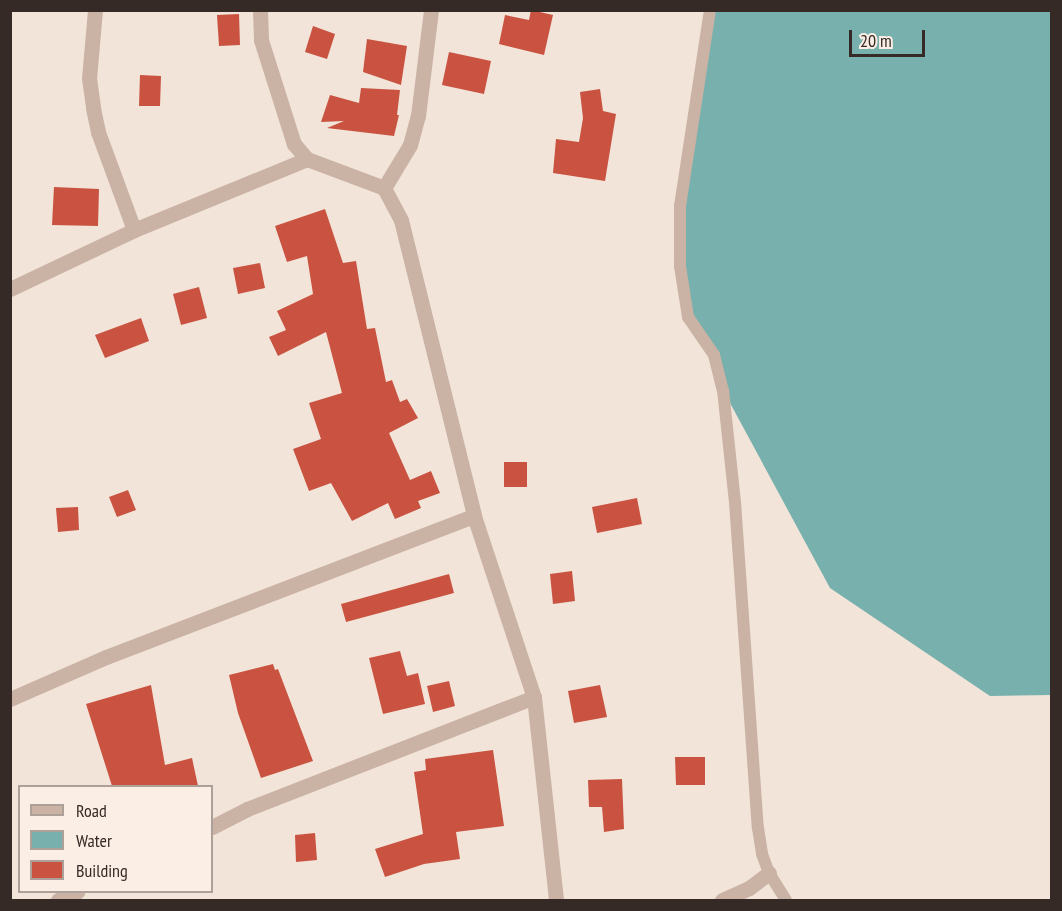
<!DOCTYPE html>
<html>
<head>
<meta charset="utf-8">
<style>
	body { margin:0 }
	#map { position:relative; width:1062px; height:911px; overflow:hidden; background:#f2e4d9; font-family:"PT Sans Narrow",sans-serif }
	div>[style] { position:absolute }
	.water>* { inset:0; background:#77b0ac }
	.building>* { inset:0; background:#c95340 }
	.service>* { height:12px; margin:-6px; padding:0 6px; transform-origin:6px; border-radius:6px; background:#cab2a5 }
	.minor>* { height:15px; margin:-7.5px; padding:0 7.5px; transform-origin:7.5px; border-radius:7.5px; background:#cab2a5 }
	span { translate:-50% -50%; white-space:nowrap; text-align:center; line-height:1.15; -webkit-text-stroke:4.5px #faeee5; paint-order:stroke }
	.frame { position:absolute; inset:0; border:12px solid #362a26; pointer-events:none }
	.legend { position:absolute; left:18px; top:785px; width:195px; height:108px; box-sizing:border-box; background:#faeee5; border:2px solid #aca099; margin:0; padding:8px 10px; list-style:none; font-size:18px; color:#362a26 }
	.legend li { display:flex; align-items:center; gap:12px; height:30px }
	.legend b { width:30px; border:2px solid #aca099 }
	.scale { position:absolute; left:849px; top:30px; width:76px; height:27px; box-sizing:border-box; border:3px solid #362a26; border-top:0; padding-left:8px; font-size:18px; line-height:21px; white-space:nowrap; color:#362a26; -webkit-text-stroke:4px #faeee5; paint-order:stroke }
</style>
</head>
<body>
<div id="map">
	<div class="water">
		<i style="clip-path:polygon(710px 11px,1051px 11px,1051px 695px,990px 696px,830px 588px,723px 390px,714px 355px,688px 317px,680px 206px)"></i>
	</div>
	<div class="building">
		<i style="clip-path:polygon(531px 10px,553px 15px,544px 55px,499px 44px,505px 15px,529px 20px)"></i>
		<i style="clip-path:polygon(239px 14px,240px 45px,219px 46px,217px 15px)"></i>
		<i style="clip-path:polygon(313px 26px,335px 34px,327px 59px,305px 52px)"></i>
		<i style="clip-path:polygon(367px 39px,407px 46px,401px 85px,363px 72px)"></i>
		<i style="clip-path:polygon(449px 52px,491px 61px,484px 94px,442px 85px)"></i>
		<i style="clip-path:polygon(140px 75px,161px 76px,160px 106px,139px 106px)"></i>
		<i style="clip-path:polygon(361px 88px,400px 90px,397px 115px,399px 115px,394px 136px,327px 128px,344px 121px,321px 122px,330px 95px,359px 103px)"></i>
		<i style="clip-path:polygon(600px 89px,603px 111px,616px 114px,605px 181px,553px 173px,556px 139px,579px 142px,583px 118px,580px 92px)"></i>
		<i style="clip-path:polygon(54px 187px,99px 189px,98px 226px,52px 225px)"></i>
		<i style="clip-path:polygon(325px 209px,343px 263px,356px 261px,367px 329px,375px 328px,386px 382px,392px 380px,400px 402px,407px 399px,418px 418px,389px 433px,410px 480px,431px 471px,440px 493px,418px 501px,421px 508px,395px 519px,388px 503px,352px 521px,331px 483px,309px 491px,293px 449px,321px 439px,309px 403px,342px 393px,326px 332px,278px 356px,269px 337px,286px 330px,277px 311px,313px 294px,307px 256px,287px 262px,275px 226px)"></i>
		<i style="clip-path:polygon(260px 263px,265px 288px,238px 294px,233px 268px)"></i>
		<i style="clip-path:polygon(199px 287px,207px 318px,181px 325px,173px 294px)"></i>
		<i style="clip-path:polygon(141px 318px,149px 341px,105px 358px,95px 335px)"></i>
		<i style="clip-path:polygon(504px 462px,527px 462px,527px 487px,504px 487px)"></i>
		<i style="clip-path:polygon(128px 490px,136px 510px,117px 517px,109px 497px)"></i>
		<i style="clip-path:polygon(637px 498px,642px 524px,597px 533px,592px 507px)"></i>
		<i style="clip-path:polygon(78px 507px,79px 530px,58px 532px,56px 508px)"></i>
		<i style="clip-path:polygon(572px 571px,575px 601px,553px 604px,550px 574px)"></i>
		<i style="clip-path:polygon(449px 574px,454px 593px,346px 622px,341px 604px)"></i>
		<i style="clip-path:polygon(400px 651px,407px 676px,418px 673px,425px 704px,383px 714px,369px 658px)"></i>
		<i style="clip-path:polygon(273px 664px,275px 670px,278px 669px,313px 761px,261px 778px,238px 713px,229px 675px)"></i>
		<i style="clip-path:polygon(449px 681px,455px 706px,433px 712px,427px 686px)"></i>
		<i style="clip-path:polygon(151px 685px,165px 765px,192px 758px,198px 786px,112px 786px,86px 704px)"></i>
		<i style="clip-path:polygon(600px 685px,607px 717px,574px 723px,568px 691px)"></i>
		<i style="clip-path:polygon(493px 750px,504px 826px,456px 832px,460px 859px,424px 864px,385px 877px,375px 849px,423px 834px,414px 772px,426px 770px,425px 759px)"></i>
		<i style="clip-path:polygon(675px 757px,705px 757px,705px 785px,676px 785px)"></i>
		<i style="clip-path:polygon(622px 779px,624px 829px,604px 832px,602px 807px,589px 807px,588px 780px)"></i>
		<i style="clip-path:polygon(315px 833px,317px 860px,296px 862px,295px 835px)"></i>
	</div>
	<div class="service">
		<i style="left:710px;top:10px;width:198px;rotate:98.7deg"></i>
		<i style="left:680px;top:206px;width:60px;rotate:90deg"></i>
		<i style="left:680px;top:266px;width:52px;rotate:81.1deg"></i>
		<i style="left:688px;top:317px;width:46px;rotate:55.6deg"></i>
		<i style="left:714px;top:355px;width:36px;rotate:76deg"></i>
		<i style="left:723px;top:390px;width:113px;rotate:83.9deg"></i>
		<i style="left:735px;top:502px;width:327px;rotate:86deg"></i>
		<i style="left:758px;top:828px;width:26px;rotate:81deg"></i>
		<i style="left:762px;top:854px;width:20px;rotate:70deg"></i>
		<i style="left:769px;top:873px;width:32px;rotate:58deg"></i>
	</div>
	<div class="minor">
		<i style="left:95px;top:10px;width:68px;rotate:95deg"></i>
		<i style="left:89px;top:78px;width:30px;rotate:82deg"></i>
		<i style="left:93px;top:108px;width:25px;rotate:78deg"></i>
		<i style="left:98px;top:132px;width:104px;rotate:69.8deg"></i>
		<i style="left:260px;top:10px;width:30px;rotate:88deg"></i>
		<i style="left:261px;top:40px;width:109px;rotate:72.4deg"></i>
		<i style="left:294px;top:144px;width:20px;rotate:49deg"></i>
		<i style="left:307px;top:159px;width:82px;rotate:20.6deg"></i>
		<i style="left:384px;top:188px;width:36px;rotate:62deg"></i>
		<i style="left:401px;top:220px;width:305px;rotate:76.1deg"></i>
		<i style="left:474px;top:516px;width:191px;rotate:71.7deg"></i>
		<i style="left:534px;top:697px;width:204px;rotate:83.8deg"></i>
		<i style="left:384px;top:188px;width:50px;rotate:-58.8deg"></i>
		<i style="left:410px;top:145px;width:30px;rotate:-75deg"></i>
		<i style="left:418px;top:116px;width:107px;rotate:-83deg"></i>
		<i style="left:10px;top:289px;width:137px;rotate:-25.4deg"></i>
		<i style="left:134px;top:230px;width:187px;rotate:-22.3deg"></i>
		<i style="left:10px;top:699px;width:105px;rotate:-23.6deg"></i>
		<i style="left:106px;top:657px;width:394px;rotate:-21deg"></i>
		<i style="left:212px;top:827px;width:39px;rotate:-27deg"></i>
		<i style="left:247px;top:809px;width:308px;rotate:-21.3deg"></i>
		<i style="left:58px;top:900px;width:21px;rotate:-23deg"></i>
		<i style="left:722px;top:900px;width:30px;rotate:-24deg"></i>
		<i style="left:749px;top:888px;width:25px;rotate:-37deg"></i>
	</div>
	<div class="frame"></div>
	<ul class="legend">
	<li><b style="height:8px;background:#cab2a5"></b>Road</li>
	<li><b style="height:16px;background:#77b0ac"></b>Water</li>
	<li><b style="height:16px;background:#c95340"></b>Building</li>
	</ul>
	<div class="scale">20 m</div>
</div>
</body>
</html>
